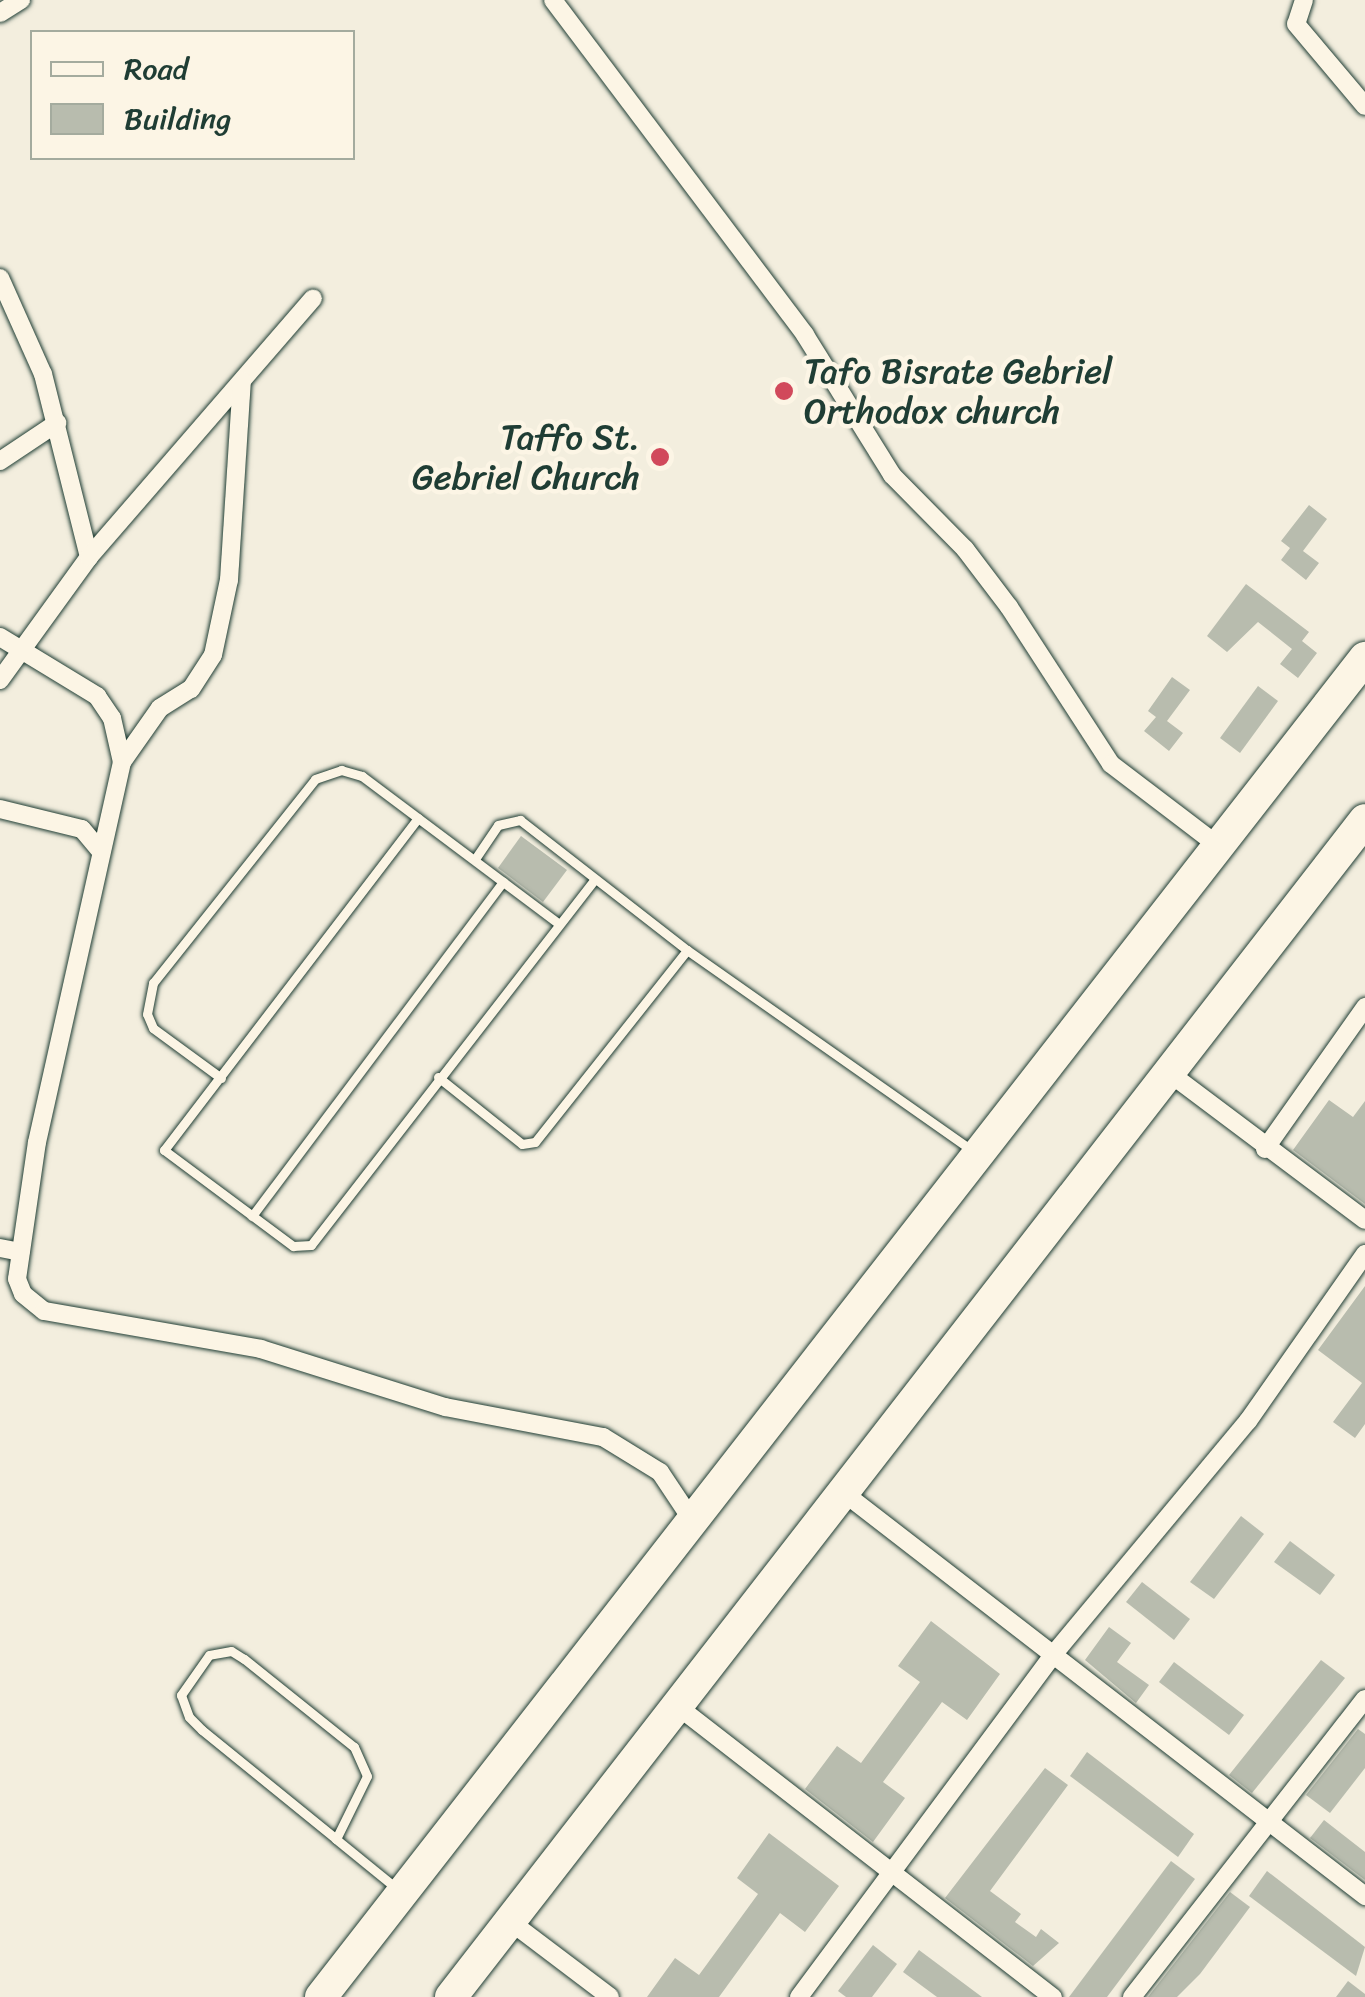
<!DOCTYPE html>
<html>
<head>
<meta charset="utf-8">
<style>
	body { margin:0 }
	#map { position:relative; width:1365px; height:1997px; overflow:hidden; background:#f3eede; font-family:Sriracha,sans-serif }
	div>[style] { position:absolute }
	.building>* { inset:0; background:#b8bcae }
	.roads { filter:drop-shadow(0 0 2px #1f3d34) drop-shadow(0 0 2px #1f3d34) }
	.lane>* { height:9px; margin:-4.5px; padding:0 4.5px; transform-origin:4.5px; border-radius:4.5px; background:#fcf5e5 }
	.street>* { height:18px; margin:-9px; padding:0 9px; transform-origin:9px; border-radius:9px; background:#fcf5e5 }
	.highway>* { height:32px; margin:-16px; padding:0 16px; transform-origin:16px; border-radius:16px; background:#fcf5e5 }
	.dots>* { width:28px; height:28px; translate:-50% -50%; box-sizing:border-box; border:5px solid #fcf5e5; border-radius:50% }
	span { translate:-50% -50%; white-space:nowrap; text-align:center; line-height:1.15; -webkit-text-stroke:9px #fcf5e5; paint-order:stroke }
	.poi-label { font-size:35px; color:#1f3d34 }
	.left { translate:0 -50%; text-align:left }
	.right { translate:-100% -50%; text-align:right }
	.legend { position:absolute; left:30px; top:30px; width:325px; height:130px; box-sizing:border-box; background:#fcf5e5; border:2px solid #a4ab9e; margin:0; padding:12px 18px; list-style:none; font-size:30px; color:#1f3d34 }
	.legend li { display:flex; align-items:center; gap:20px; height:50px }
	.legend b { width:50px; border:2px solid #a4ab9e }
</style>
</head>
<body>
<div id="map">
	<div class="building">
		<i style="clip-path:polygon(1309px 505px,1327px 519px,1303px 551px,1319px 563px,1306px 580px,1281px 560px,1290px 548px,1281px 541px)"></i>
		<i style="clip-path:polygon(1246px 584px,1309px 632px,1302px 641px,1317px 653px,1298px 678px,1280px 664px,1292px 649px,1258px 622px,1227px 652px,1207px 636px)"></i>
		<i style="clip-path:polygon(1172px 677px,1190px 690px,1167px 721px,1183px 733px,1169px 751px,1144px 731px,1156px 717px,1148px 711px)"></i>
		<i style="clip-path:polygon(1258px 686px,1278px 701px,1240px 753px,1220px 738px)"></i>
		<i style="clip-path:polygon(521px 836px,567px 870px,543px 902px,498px 868px)"></i>
		<i style="clip-path:polygon(1329px 1100px,1353px 1117px,1365px 1101px,1365px 1204px,1293px 1150px)"></i>
		<i style="clip-path:polygon(1365px 1286px,1365px 1424px,1355px 1438px,1333px 1422px,1362px 1383px,1318px 1350px)"></i>
		<i style="clip-path:polygon(1241px 1516px,1264px 1534px,1214px 1599px,1190px 1582px)"></i>
		<i style="clip-path:polygon(1290px 1541px,1335px 1575px,1320px 1595px,1274px 1562px)"></i>
		<i style="clip-path:polygon(1142px 1582px,1190px 1619px,1174px 1640px,1126px 1602px)"></i>
		<i style="clip-path:polygon(931px 1621px,1000px 1674px,967px 1720px,942px 1702px,883px 1782px,905px 1798px,873px 1842px,805px 1789px,837px 1746px,861px 1763px,920px 1682px,898px 1666px)"></i>
		<i style="clip-path:polygon(1109px 1627px,1131px 1643px,1117px 1662px,1149px 1685px,1136px 1703px,1085px 1660px)"></i>
		<i style="clip-path:polygon(1321px 1660px,1345px 1678px,1252px 1793px,1229px 1775px)"></i>
		<i style="clip-path:polygon(1174px 1662px,1244px 1715px,1229px 1735px,1159px 1682px)"></i>
		<i style="clip-path:polygon(1358px 1729px,1365px 1734px,1365px 1768px,1330px 1813px,1306px 1795px)"></i>
		<i style="clip-path:polygon(1087px 1752px,1194px 1834px,1178px 1857px,1070px 1776px)"></i>
		<i style="clip-path:polygon(1045px 1768px,1068px 1785px,990px 1891px,1021px 1914px,1015px 1922px,1036px 1937px,1041px 1929px,1059px 1943px,1033px 1966px,945px 1898px)"></i>
		<i style="clip-path:polygon(1324px 1820px,1365px 1852px,1365px 1880px,1310px 1838px)"></i>
		<i style="clip-path:polygon(769px 1833px,839px 1886px,805px 1932px,780px 1913px,719px 1997px,647px 1997px,675px 1958px,699px 1975px,758px 1894px,737px 1878px)"></i>
		<i style="clip-path:polygon(1171px 1861px,1195px 1879px,1146px 1945px,1107px 1997px,1069px 1997px)"></i>
		<i style="clip-path:polygon(1267px 1871px,1365px 1947px,1356px 1976px,1249px 1896px)"></i>
		<i style="clip-path:polygon(1230px 1892px,1250px 1907px,1200px 1974px,1177px 1997px,1148px 1997px)"></i>
		<i style="clip-path:polygon(873px 1945px,897px 1964px,872px 1997px,846px 1997px,838px 1991px)"></i>
		<i style="clip-path:polygon(919px 1950px,982px 1997px,937px 1997px,903px 1972px)"></i>
		<i style="clip-path:polygon(1348px 1981px,1365px 1994px,1365px 1997px,1336px 1997px)"></i>
	</div>
	<div class="roads">
		<div class="lane">
			<i style="left:418px;top:818px;width:418px;rotate:127.4deg"></i>
			<i style="left:164px;top:1150px;width:161px;rotate:36.7deg"></i>
			<i style="left:293px;top:1246px;width:18px;rotate:-3deg"></i>
			<i style="left:311px;top:1245px;width:462px;rotate:-52.2deg"></i>
			<i style="left:475px;top:859px;width:41px;rotate:-55.9deg"></i>
			<i style="left:498px;top:825px;width:23px;rotate:-13deg"></i>
			<i style="left:520px;top:820px;width:212px;rotate:37.9deg"></i>
			<i style="left:687px;top:950px;width:351px;rotate:35.1deg"></i>
			<i style="left:438px;top:1077px;width:107px;rotate:38.6deg"></i>
			<i style="left:522px;top:1144px;width:13px;rotate:-9deg"></i>
			<i style="left:535px;top:1142px;width:245px;rotate:-51.6deg"></i>
			<i style="left:221px;top:1078px;width:84px;rotate:-143.7deg"></i>
			<i style="left:153px;top:1028px;width:15px;rotate:-113deg"></i>
			<i style="left:147px;top:1014px;width:32px;rotate:-79deg"></i>
			<i style="left:153px;top:983px;width:260px;rotate:-51.5deg"></i>
			<i style="left:315px;top:779px;width:28px;rotate:-19deg"></i>
			<i style="left:341px;top:770px;width:22px;rotate:16deg"></i>
			<i style="left:362px;top:776px;width:246px;rotate:36.9deg"></i>
			<i style="left:252px;top:1216px;width:418px;rotate:-53.1deg"></i>
			<i style="left:336px;top:1839px;width:70px;rotate:-63.8deg"></i>
			<i style="left:367px;top:1776px;width:32px;rotate:-114deg"></i>
			<i style="left:354px;top:1747px;width:141px;rotate:-141.3deg"></i>
			<i style="left:244px;top:1659px;width:15px;rotate:-148deg"></i>
			<i style="left:231px;top:1651px;width:22px;rotate:170deg"></i>
			<i style="left:209px;top:1655px;width:49px;rotate:125deg"></i>
			<i style="left:181px;top:1695px;width:23px;rotate:70deg"></i>
			<i style="left:189px;top:1717px;width:18px;rotate:45deg"></i>
			<i style="left:202px;top:1730px;width:173px;rotate:39.1deg"></i>
			<i style="left:336px;top:1839px;width:77px;rotate:39.2deg"></i>
		</div>
		<div class="street">
			<i style="left:553px;top:0;width:419px;rotate:53deg"></i>
			<i style="left:805px;top:335px;width:165px;rotate:58.1deg"></i>
			<i style="left:892px;top:475px;width:104px;rotate:45.4deg"></i>
			<i style="left:965px;top:549px;width:73px;rotate:52.8deg"></i>
			<i style="left:1009px;top:607px;width:187px;rotate:57deg"></i>
			<i style="left:1111px;top:764px;width:137px;rotate:37.3deg"></i>
			<i style="left:1304px;top:0;width:25px;rotate:108deg"></i>
			<i style="left:1296px;top:24px;width:107px;rotate:49.9deg"></i>
			<i style="left:0;top:13px;width:25px;rotate:-32deg"></i>
			<i style="left:0;top:278px;width:105px;rotate:65.9deg"></i>
			<i style="left:43px;top:374px;width:189px;rotate:75.9deg"></i>
			<i style="left:0;top:461px;width:69px;rotate:-33.7deg"></i>
			<i style="left:0;top:637px;width:114px;rotate:31.3deg"></i>
			<i style="left:97px;top:696px;width:27px;rotate:56deg"></i>
			<i style="left:112px;top:718px;width:45px;rotate:77.2deg"></i>
			<i style="left:122px;top:762px;width:389px;rotate:102.6deg"></i>
			<i style="left:37px;top:1142px;width:138px;rotate:98.3deg"></i>
			<i style="left:17px;top:1279px;width:16px;rotate:68deg"></i>
			<i style="left:23px;top:1294px;width:27px;rotate:39deg"></i>
			<i style="left:44px;top:1311px;width:220px;rotate:9.9deg"></i>
			<i style="left:261px;top:1349px;width:193px;rotate:17.5deg"></i>
			<i style="left:445px;top:1407px;width:161px;rotate:10.8deg"></i>
			<i style="left:603px;top:1437px;width:67px;rotate:31.6deg"></i>
			<i style="left:660px;top:1472px;width:58px;rotate:56.3deg"></i>
			<i style="left:0;top:680px;width:152px;rotate:-54.1deg"></i>
			<i style="left:89px;top:557px;width:342px;rotate:-49.1deg"></i>
			<i style="left:122px;top:762px;width:66px;rotate:-54.9deg"></i>
			<i style="left:160px;top:708px;width:36px;rotate:-32deg"></i>
			<i style="left:191px;top:689px;width:40px;rotate:-57.1deg"></i>
			<i style="left:213px;top:655px;width:77px;rotate:-78deg"></i>
			<i style="left:229px;top:580px;width:199px;rotate:-86.3deg"></i>
			<i style="left:0;top:809px;width:84px;rotate:13.7deg"></i>
			<i style="left:82px;top:829px;width:30px;rotate:50deg"></i>
			<i style="left:1168px;top:1072px;width:246px;rotate:36.9deg"></i>
			<i style="left:1265px;top:1149px;width:174px;rotate:-54.8deg"></i>
			<i style="left:0;top:1248px;width:21px;rotate:11deg"></i>
			<i style="left:844px;top:1493px;width:659px;rotate:37.72deg"></i>
			<i style="left:676px;top:1705px;width:477px;rotate:37.8deg"></i>
			<i style="left:511px;top:1922px;width:124px;rotate:37.1deg"></i>
			<i style="left:799px;top:1997px;width:425px;rotate:-53.4deg"></i>
			<i style="left:1052px;top:1656px;width:306px;rotate:-50.2deg"></i>
			<i style="left:1248px;top:1421px;width:204px;rotate:-55deg"></i>
			<i style="left:1132px;top:1997px;width:378px;rotate:-52deg"></i>
		</div>
		<div class="highway">
			<i style="left:321px;top:1997px;width:1698px;rotate:-52.06deg"></i>
			<i style="left:451px;top:1997px;width:1490px;rotate:-52.17deg"></i>
		</div>
	</div>
	<div class="dots">
		<i style="left:784px;top:391px;background:#d1495b"></i>
		<i style="left:660px;top:457px;background:#d1495b"></i>
	</div>
	<div class="poi-label">
		<span class="left" style="left:804px;top:391px">Tafo Bisrate Gebriel<br>Orthodox church</span>
		<span class="right" style="left:640px;top:457px">Taffo St.<br>Gebriel Church</span>
	</div>
	<ul class="legend">
	<li><b style="height:12px;background:#fcf5e5"></b>Road</li>
	<li><b style="height:28px;background:#b8bcae"></b>Building</li>
	</ul>
</div>
</body>
</html>
